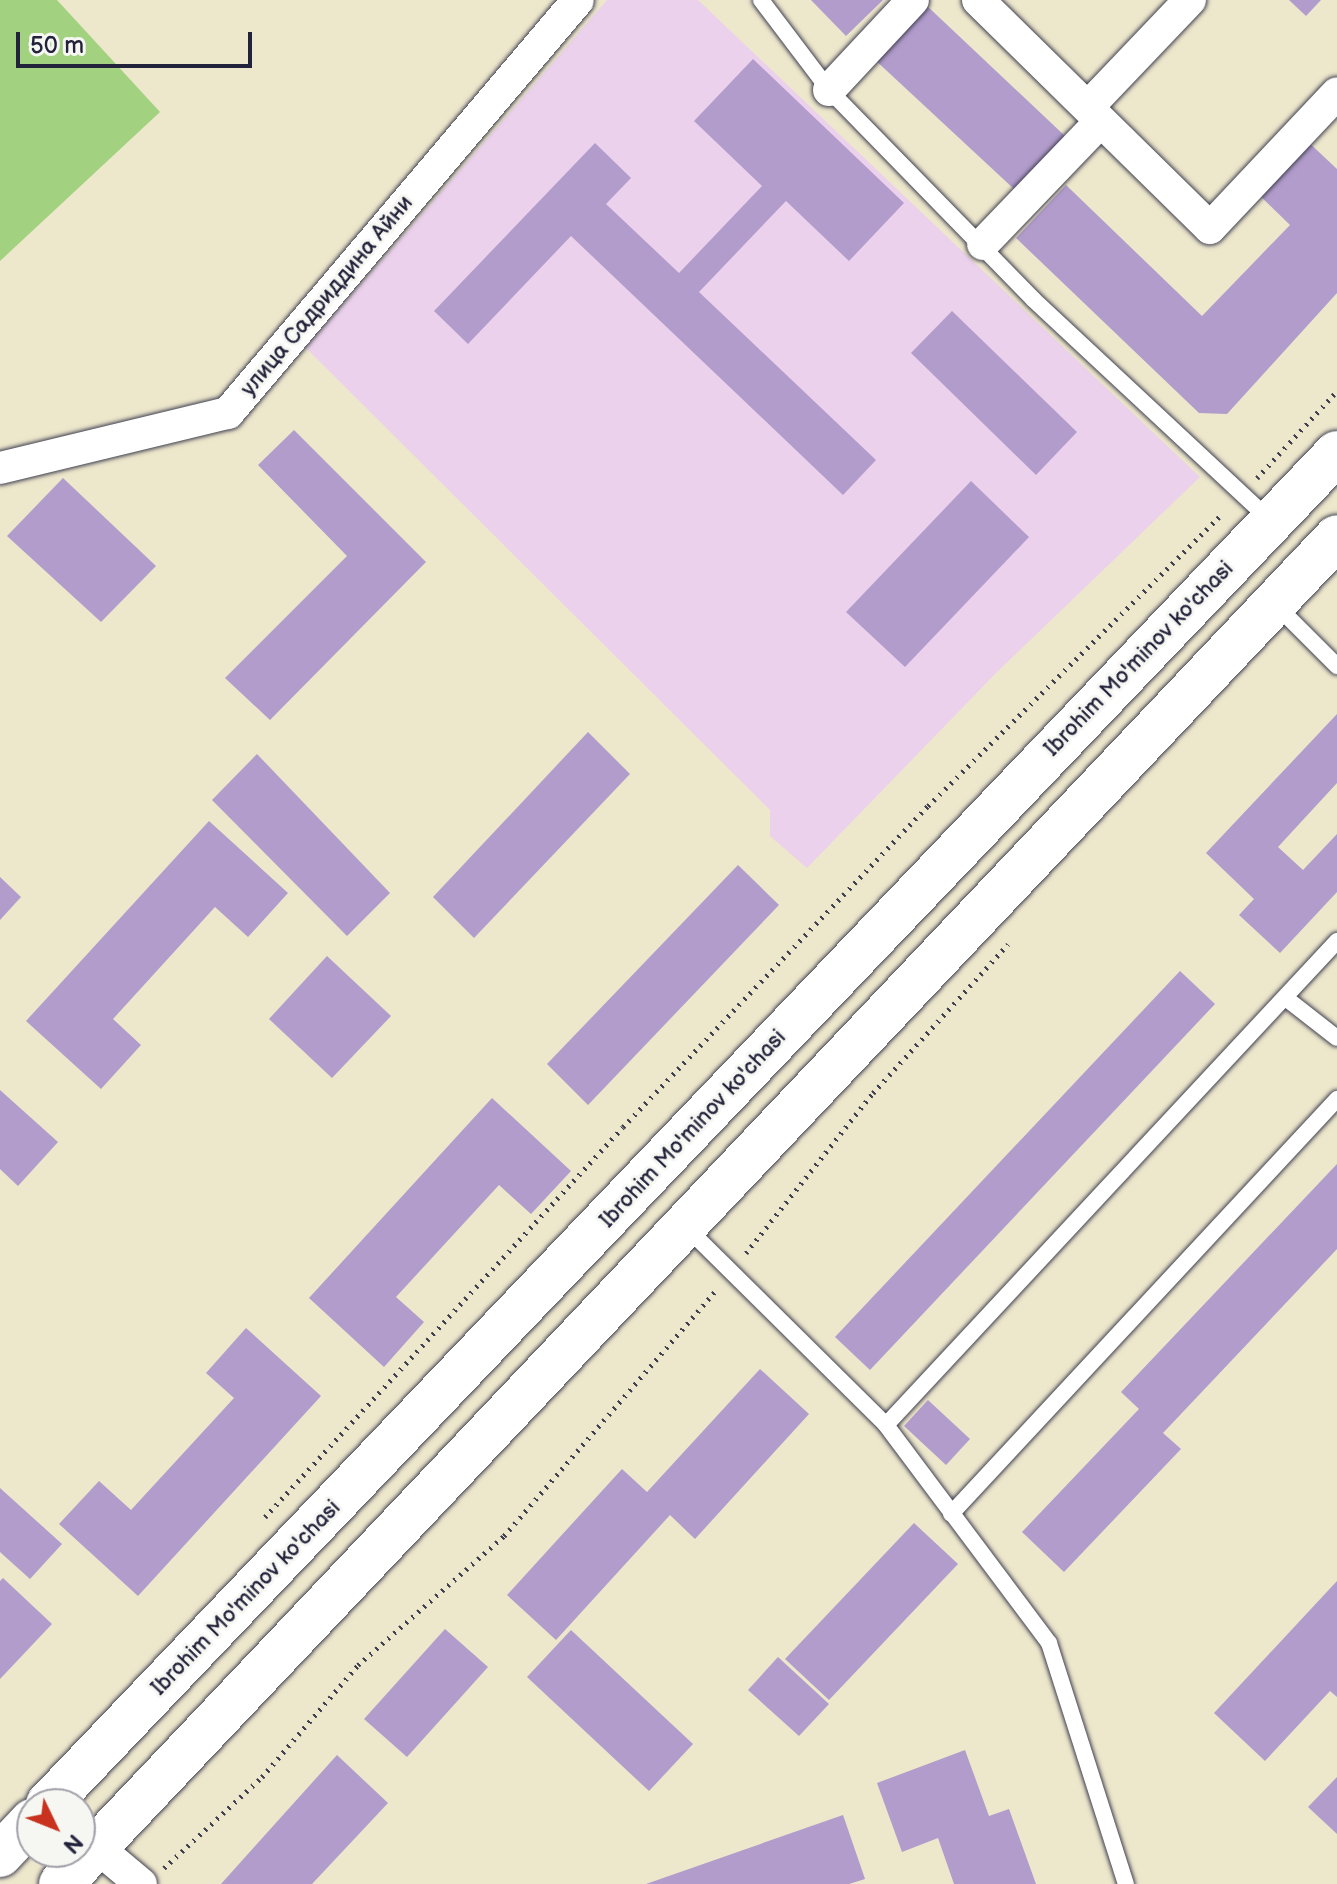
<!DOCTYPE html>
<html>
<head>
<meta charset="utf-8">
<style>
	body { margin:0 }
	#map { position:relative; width:1337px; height:1884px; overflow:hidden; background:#ede7cc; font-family:"Balsamiq Sans",sans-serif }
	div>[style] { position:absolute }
	.built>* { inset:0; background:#ebd1eb }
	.green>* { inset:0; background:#a2d17f }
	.building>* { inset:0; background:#b29ccc }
	.path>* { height:5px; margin-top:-2.5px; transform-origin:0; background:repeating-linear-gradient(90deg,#404051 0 2px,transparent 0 8px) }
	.roads { filter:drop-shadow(0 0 2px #404051) drop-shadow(0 0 2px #404051) }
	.service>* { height:16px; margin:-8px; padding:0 8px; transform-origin:8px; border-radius:8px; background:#fff }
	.minor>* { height:32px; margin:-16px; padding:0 16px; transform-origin:16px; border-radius:16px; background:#fff }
	.secondary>* { height:44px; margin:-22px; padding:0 22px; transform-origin:22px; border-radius:22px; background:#fff }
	span { translate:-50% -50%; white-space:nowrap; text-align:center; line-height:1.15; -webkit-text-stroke:6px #f6f6f2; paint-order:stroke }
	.street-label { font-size:22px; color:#22223b }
	.north { position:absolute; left:16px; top:1788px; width:80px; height:80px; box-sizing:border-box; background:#f6f6f2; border:2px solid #a1a1a9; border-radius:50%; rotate:133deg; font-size:22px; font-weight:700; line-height:32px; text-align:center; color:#22223b }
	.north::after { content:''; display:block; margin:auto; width:28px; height:36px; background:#c8321e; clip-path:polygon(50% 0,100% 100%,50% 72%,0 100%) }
	.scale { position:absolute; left:16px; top:32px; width:236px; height:36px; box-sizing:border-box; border:4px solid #22223b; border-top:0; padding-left:10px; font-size:24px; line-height:28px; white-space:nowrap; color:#22223b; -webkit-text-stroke:6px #f6f6f2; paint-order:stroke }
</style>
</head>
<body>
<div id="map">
	<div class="built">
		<i style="clip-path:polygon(607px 0,698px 0,1200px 477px,996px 673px,807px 868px,770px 836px,770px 810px,306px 348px)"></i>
	</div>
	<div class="green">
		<i style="clip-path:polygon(0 0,57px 0,160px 112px,0 261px)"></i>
	</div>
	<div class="building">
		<i style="clip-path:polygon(811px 0,883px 0,846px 36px)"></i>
		<i style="clip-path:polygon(1289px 0,1321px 0,1306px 16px)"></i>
		<i style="clip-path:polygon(925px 4px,1065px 136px,1014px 189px,873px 58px)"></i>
		<i style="clip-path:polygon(753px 59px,904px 203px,849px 261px,786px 201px,699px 292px,876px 460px,843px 495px,571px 236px,468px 344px,434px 311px,595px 143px,631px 178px,606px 204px,679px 273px,762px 186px,694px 121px)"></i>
		<i style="clip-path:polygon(1304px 138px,1337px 169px,1337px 293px,1227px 414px,1199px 413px,1016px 238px,1066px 185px,1202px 316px,1290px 225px,1254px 190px)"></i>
		<i style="clip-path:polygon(952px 311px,1077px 432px,1036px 475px,911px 353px)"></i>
		<i style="clip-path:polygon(294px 430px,426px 562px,270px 720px,225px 678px,347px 556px,258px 465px)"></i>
		<i style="clip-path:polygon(63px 478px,156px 566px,101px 622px,7px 536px)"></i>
		<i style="clip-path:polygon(971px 481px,1029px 537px,905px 667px,846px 612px)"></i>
		<i style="clip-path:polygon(1337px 714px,1337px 783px,1278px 847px,1303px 870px,1337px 834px,1337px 892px,1280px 953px,1239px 915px,1254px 899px,1206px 853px)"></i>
		<i style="clip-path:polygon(588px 732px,630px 774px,474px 938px,433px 897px)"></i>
		<i style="clip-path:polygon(257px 754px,390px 893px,347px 936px,212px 800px)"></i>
		<i style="clip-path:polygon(209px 821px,288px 893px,248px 937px,215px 907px,113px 1019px,141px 1045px,101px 1089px,26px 1021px)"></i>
		<i style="clip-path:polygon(738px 865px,779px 905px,588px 1105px,547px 1064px)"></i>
		<i style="clip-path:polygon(0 877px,21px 897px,0 920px)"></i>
		<i style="clip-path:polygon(327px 956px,391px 1016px,332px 1078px,269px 1019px)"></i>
		<i style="clip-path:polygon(1180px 971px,1215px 1004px,870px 1370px,835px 1337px)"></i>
		<i style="clip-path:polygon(0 1090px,58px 1142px,18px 1186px,0 1169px)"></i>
		<i style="clip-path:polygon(492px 1098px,571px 1171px,531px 1214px,499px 1185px,396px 1297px,424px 1322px,384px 1367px,309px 1298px)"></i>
		<i style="clip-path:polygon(1337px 1164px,1337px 1249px,1163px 1433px,1181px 1449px,1064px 1572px,1022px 1532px,1139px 1409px,1121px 1392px)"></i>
		<i style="clip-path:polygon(246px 1328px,321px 1396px,138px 1596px,59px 1524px,99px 1481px,131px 1510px,234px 1398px,206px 1373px)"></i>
		<i style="clip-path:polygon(760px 1369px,809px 1414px,695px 1539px,670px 1515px,556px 1640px,507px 1595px,622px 1469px,647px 1492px)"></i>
		<i style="clip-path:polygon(928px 1400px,970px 1439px,946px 1465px,904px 1426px)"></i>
		<i style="clip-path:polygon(0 1488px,62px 1544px,30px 1579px,0 1552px)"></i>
		<i style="clip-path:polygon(914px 1523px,958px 1564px,829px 1700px,785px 1659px)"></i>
		<i style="clip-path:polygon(3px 1578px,52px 1624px,0 1679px,0 1581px)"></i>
		<i style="clip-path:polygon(1337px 1581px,1337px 1697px,1330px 1691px,1265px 1761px,1214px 1713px)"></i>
		<i style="clip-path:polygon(445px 1629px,488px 1667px,407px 1757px,364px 1719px)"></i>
		<i style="clip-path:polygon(571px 1630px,693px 1744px,649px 1791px,527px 1677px)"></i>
		<i style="clip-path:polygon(778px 1657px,829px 1704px,799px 1736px,748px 1690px)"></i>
		<i style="clip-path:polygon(965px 1750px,989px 1816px,1009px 1809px,1036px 1884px,954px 1884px,938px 1838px,902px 1852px,877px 1783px)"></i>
		<i style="clip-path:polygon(337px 1755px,388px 1803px,312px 1884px,221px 1884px)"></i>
		<i style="clip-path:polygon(1337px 1777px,1337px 1834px,1308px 1807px)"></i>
		<i style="clip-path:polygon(843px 1815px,865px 1879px,849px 1884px,646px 1884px)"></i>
	</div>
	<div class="path">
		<i style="left:1257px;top:478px;width:118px;rotate:-47.4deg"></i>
		<i style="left:746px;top:1253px;width:204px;rotate:-51.6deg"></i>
		<i style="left:873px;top:1093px;width:201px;rotate:-47.8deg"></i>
		<i style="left:265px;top:1517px;width:529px;rotate:-47.45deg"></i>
		<i style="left:623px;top:1127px;width:443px;rotate:-46.5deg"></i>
		<i style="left:928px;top:806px;width:414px;rotate:-44.8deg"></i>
		<i style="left:164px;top:1868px;width:134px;rotate:-42.9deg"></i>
		<i style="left:262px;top:1777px;width:148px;rotate:-49.4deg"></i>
		<i style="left:358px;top:1665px;width:195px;rotate:-41.5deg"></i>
		<i style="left:504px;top:1536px;width:326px;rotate:-49.2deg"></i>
	</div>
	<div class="roads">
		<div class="service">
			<i style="left:761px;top:0;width:113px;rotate:52.9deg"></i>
			<i style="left:829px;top:90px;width:293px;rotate:45.7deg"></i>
			<i style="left:1034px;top:300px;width:323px;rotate:43deg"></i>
			<i style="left:1275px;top:604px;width:88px;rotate:45deg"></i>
			<i style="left:1287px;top:999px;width:63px;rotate:38deg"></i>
			<i style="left:685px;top:1226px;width:283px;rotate:44.7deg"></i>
			<i style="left:886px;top:1425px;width:272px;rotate:53.2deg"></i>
			<i style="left:1049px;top:1643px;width:253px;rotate:72.3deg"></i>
			<i style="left:886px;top:1425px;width:662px;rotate:-47.02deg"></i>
			<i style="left:951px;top:1514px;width:567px;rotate:-47.07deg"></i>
		</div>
		<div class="minor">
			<i style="left:978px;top:0;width:325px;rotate:44.5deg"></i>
			<i style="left:1210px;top:228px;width:185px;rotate:-46.7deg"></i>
			<i style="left:829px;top:90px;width:123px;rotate:-47deg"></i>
			<i style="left:1088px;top:107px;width:148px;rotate:-46.4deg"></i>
			<i style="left:983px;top:244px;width:170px;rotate:-46.2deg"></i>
			<i style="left:0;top:468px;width:235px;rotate:-13.6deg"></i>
			<i style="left:228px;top:413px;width:541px;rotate:-49.72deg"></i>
			<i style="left:98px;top:1848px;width:56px;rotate:39.9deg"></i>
		</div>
		<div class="secondary">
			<i style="left:48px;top:1804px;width:1867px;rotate:-46.35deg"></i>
			<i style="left:0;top:1855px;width:47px;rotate:-46.7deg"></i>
			<i style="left:61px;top:1884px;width:1855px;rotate:-46.55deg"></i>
		</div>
	</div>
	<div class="street-label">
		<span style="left:327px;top:296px;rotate:-50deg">улица Садриддина Айни</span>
		<span style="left:1139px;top:659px;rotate:-46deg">Ibrohim Mo'minov ko'chasi</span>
		<span style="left:693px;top:1129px;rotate:-47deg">Ibrohim Mo'minov ko'chasi</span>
		<span style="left:246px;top:1598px;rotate:-46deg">Ibrohim Mo'minov ko'chasi</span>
	</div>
	<div class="north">N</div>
	<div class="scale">50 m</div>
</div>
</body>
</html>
